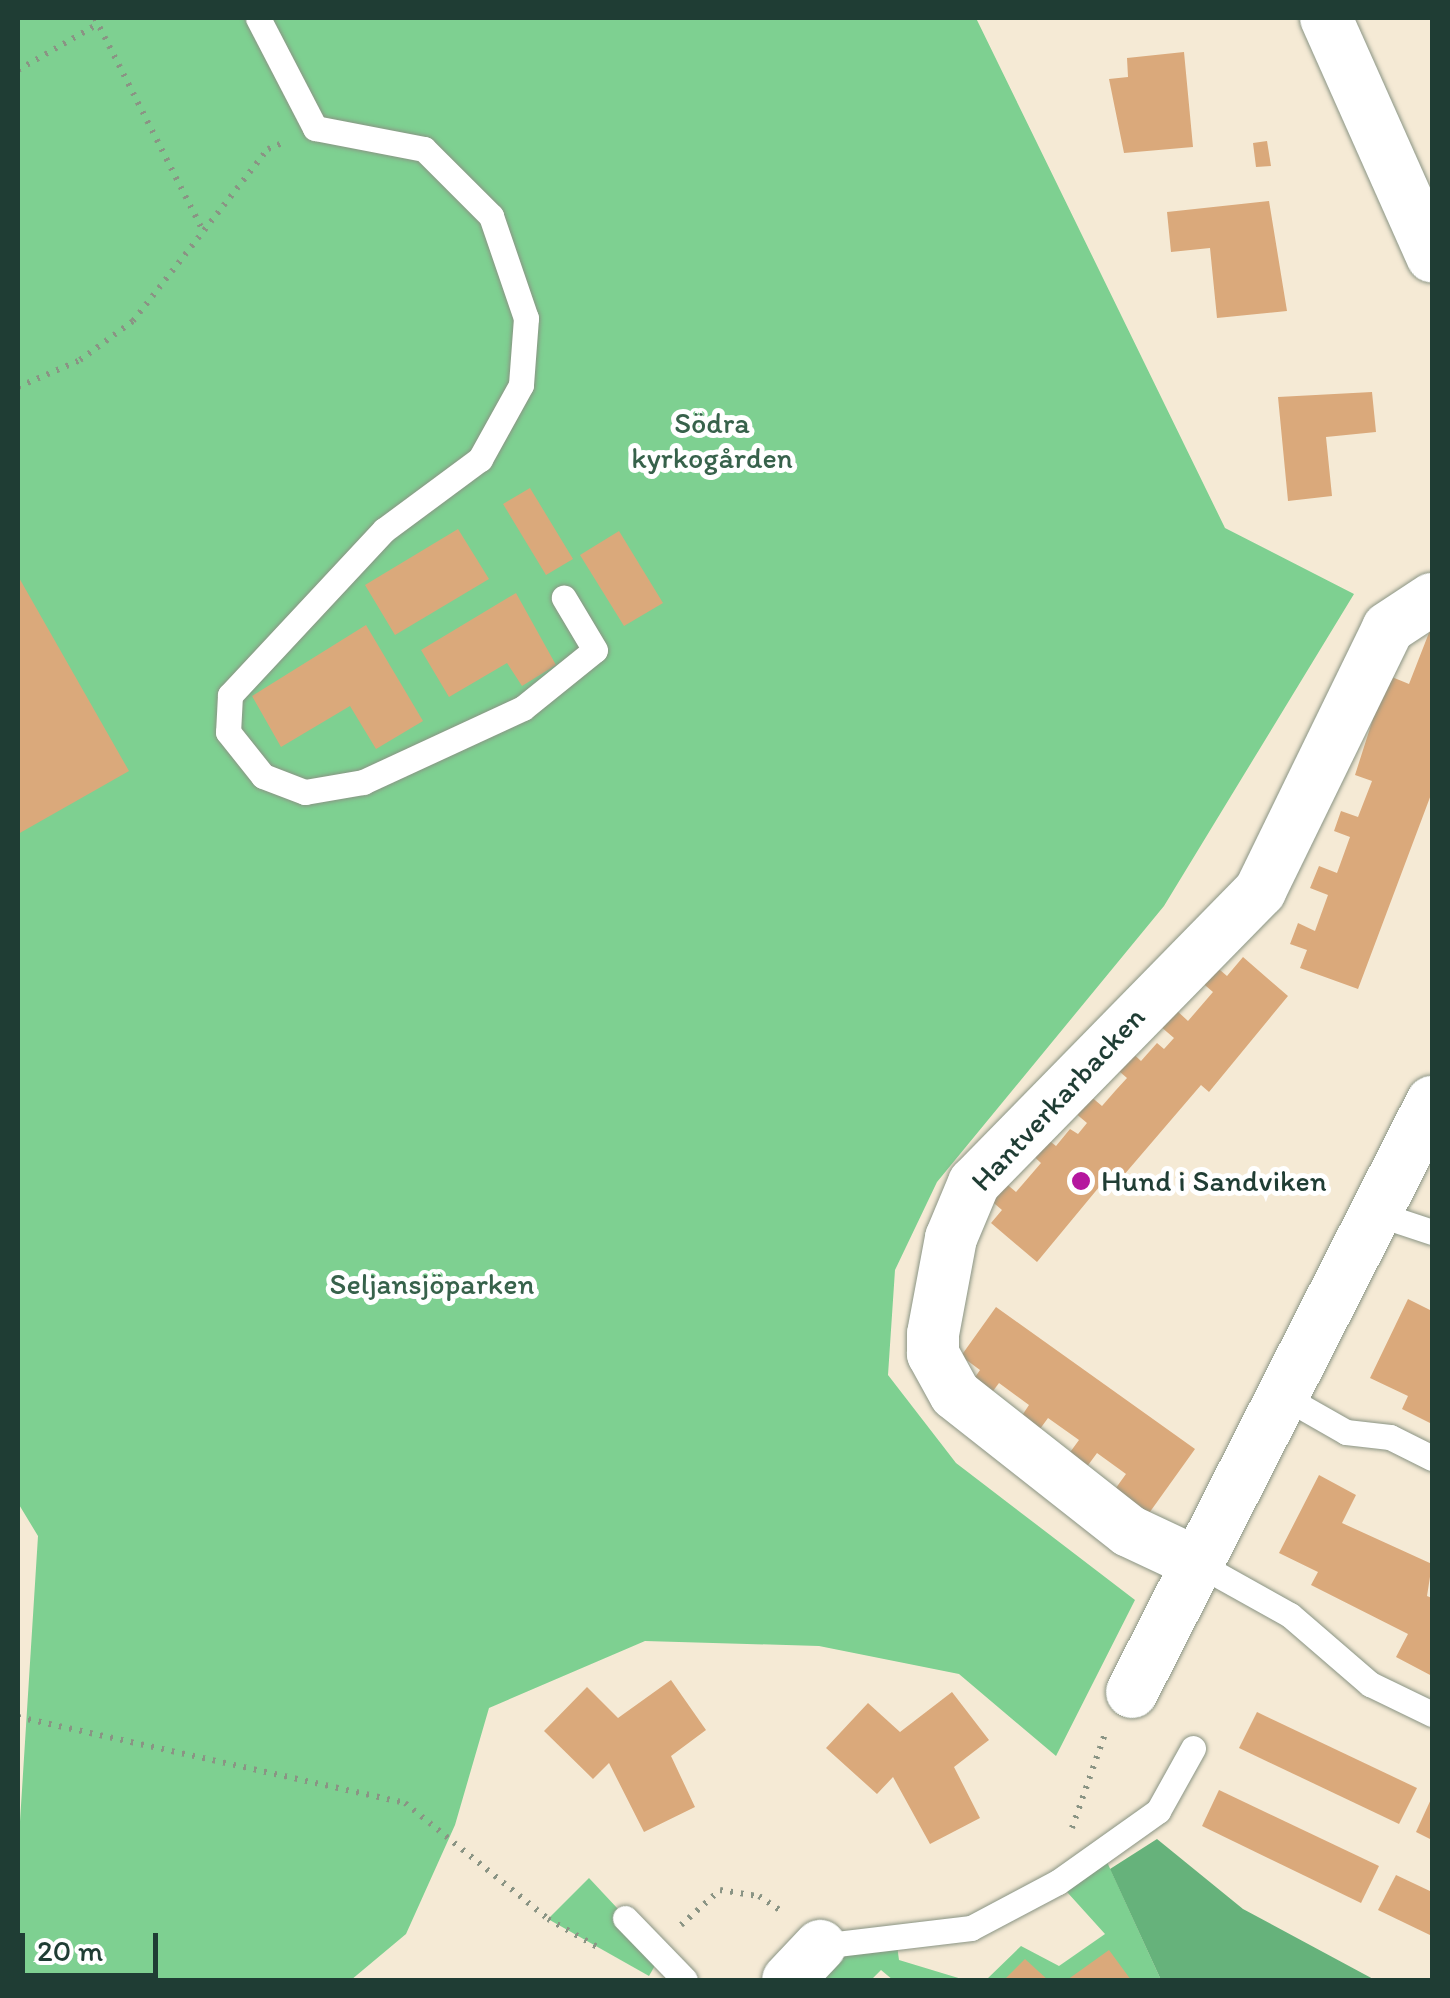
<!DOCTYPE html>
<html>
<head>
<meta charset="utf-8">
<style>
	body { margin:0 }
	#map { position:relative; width:1450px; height:1998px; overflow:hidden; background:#f5ead5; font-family:Itim,sans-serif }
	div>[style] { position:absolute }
	.green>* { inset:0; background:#7ed091 }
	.forest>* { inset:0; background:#66b27b }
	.building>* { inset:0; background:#daa97b }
	.path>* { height:6px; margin-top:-3px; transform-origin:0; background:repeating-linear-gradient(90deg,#8a9484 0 2.5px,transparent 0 10.5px) }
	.roads { filter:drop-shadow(0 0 2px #8a9484) drop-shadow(0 0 2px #8a9484) }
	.lane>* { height:25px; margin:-12.5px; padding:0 12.5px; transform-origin:12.5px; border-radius:12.5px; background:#fff }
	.street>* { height:52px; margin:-26px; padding:0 26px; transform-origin:26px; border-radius:26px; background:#fff }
	.dots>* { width:28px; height:28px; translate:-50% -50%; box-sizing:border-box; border:5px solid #fff; border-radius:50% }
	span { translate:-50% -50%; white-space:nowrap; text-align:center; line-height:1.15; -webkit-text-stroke:10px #fff; paint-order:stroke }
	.park-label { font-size:30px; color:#37624b }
	.street-label { font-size:30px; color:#1f3d34 }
	.poi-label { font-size:30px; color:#1f3d34 }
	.left { translate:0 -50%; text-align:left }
	.frame { position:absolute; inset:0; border:20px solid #1f3d34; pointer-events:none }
	.scale { position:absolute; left:20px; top:1933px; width:138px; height:45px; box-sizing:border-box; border:5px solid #1f3d34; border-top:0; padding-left:12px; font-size:30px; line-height:35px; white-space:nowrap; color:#1f3d34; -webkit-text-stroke:8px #fff; paint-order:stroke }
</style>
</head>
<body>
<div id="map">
	<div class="green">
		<i style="clip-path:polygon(18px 18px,976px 18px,1225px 528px,1354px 594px,1164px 906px,937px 1182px,895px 1270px,888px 1375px,956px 1463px,1135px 1600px,1056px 1756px,959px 1674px,819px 1646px,645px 1641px,489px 1708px,455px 1825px,406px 1934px,351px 1980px,18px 1980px,18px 1853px,38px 1536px,18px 1503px)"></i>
		<i style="clip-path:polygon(1102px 1851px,1161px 1980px,986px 1980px,1021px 1946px,1059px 1966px,1105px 1934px,1058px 1882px)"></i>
		<i style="clip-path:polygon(589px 1878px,661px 1955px,649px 1976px,548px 1919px)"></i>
		<i style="clip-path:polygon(896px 1938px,899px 1960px,965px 1980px,893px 1980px,881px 1970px,871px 1980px,805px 1980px,820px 1946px)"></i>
	</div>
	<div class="forest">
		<i style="clip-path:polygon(1157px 1839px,1243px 1909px,1375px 1980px,1161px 1980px,1110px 1869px)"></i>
	</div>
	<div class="building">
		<i style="clip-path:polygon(1184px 52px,1193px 147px,1124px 153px,1109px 79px,1128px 77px,1127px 58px)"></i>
		<i style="clip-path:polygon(1267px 141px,1271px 166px,1256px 167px,1253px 143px)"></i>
		<i style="clip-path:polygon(1269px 201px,1287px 311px,1217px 318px,1210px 248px,1171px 252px,1167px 212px)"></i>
		<i style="clip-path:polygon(1372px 392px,1376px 432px,1326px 437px,1332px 496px,1288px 501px,1278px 397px)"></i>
		<i style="clip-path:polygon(530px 488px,573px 559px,546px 575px,503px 504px)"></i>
		<i style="clip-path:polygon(458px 529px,489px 579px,395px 635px,365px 585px)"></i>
		<i style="clip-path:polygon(619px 531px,663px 603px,624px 626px,580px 555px)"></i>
		<i style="clip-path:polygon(18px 576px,129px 771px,18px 834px)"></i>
		<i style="clip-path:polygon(516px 593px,556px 665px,522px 686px,507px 663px,449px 697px,421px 650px)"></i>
		<i style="clip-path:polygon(366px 625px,423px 721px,376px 749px,350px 706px,281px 747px,252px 696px)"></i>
		<i style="clip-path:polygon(1432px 625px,1432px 792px,1358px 989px,1300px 968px,1307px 950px,1290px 944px,1298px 923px,1315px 931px,1328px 895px,1310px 888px,1319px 866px,1337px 873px,1350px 837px,1334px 831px,1341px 811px,1358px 817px,1372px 781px,1355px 775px,1387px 675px,1409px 684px)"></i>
		<i style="clip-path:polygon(1243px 957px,1288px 996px,1209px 1092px,1201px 1085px,1123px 1176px,1114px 1169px,1037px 1262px,991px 1223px,1002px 1210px,988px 1198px,1003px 1181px,1016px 1192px,1041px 1163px,1028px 1151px,1041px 1134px,1056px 1146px,1070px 1129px,1078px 1134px,1087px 1123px,1074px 1112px,1089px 1095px,1102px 1106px,1116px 1090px,1127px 1078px,1113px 1066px,1128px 1049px,1141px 1061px,1157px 1043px,1164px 1049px,1174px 1038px,1160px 1026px,1175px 1009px,1188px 1021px,1213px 992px,1199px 980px,1213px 964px,1227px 976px)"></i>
		<i style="clip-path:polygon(1408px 1299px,1432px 1311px,1432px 1424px,1402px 1409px,1408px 1396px,1370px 1378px)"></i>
		<i style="clip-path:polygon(996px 1307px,1195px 1449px,1142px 1523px,1108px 1499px,1126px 1474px,1097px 1453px,1086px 1468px,1068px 1455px,1079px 1440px,1048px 1418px,1037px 1433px,1019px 1420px,1029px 1405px,999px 1383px,987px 1399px,969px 1386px,980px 1370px,961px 1356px)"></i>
		<i style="clip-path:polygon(1319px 1475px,1356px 1495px,1342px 1523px,1432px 1564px,1427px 1596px,1432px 1598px,1432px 1676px,1396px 1657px,1408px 1634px,1311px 1585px,1318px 1572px,1279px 1553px)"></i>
		<i style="clip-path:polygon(671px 1680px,706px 1730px,671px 1756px,695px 1807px,644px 1832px,609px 1763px,593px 1779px,544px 1731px,587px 1687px,618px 1718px)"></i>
		<i style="clip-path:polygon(952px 1692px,989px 1740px,954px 1767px,980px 1818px,930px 1844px,893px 1777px,877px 1794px,826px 1748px,868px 1703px,900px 1732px)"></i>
		<i style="clip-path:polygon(1257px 1712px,1417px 1788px,1399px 1824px,1239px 1748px)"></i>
		<i style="clip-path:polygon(1219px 1790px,1379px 1866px,1361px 1903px,1202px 1826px)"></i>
		<i style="clip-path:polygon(1432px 1797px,1432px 1840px,1416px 1832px)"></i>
		<i style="clip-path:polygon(1396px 1875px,1432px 1892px,1432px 1936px,1378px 1910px)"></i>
		<i style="clip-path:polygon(1109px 1950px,1131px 1980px,1067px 1980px)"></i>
		<i style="clip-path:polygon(1025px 1959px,1048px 1980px,1004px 1980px)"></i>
	</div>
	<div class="path">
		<i style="left:95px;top:18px;width:239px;rotate:63.1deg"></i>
		<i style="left:18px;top:70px;width:92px;rotate:-29.9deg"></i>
		<i style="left:18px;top:387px;width:68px;rotate:-23.5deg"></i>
		<i style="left:80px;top:360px;width:66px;rotate:-36.3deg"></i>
		<i style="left:133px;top:321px;width:219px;rotate:-51.9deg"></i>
		<i style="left:268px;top:149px;width:15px;rotate:-23deg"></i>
		<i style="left:18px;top:1717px;width:396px;rotate:12.5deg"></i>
		<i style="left:405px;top:1803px;width:184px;rotate:39deg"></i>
		<i style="left:548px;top:1919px;width:61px;rotate:29.5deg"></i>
		<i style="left:1072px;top:1828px;width:103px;rotate:-70.7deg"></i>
		<i style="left:681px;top:1925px;width:52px;rotate:-41.9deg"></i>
		<i style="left:720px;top:1890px;width:39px;rotate:9deg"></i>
		<i style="left:759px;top:1896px;width:29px;rotate:34deg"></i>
	</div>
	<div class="roads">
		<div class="lane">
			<i style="left:258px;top:18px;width:124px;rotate:62.6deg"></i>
			<i style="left:315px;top:128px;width:111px;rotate:10.9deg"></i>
			<i style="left:424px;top:149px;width:95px;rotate:45deg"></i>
			<i style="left:491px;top:216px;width:108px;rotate:71.1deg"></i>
			<i style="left:526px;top:318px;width:67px;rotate:94.3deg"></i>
			<i style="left:521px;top:385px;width:85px;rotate:119deg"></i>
			<i style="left:480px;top:459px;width:119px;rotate:143.5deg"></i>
			<i style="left:384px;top:530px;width:226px;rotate:133deg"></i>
			<i style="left:230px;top:695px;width:37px;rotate:93deg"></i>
			<i style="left:228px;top:732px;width:56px;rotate:51.5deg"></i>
			<i style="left:263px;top:776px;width:45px;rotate:20.9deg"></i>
			<i style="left:305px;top:792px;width:59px;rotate:-9.8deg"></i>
			<i style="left:363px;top:782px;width:176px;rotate:-24.8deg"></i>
			<i style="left:523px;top:708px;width:92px;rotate:-38.9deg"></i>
			<i style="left:595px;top:650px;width:61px;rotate:-120.8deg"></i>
			<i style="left:1375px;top:1213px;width:60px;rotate:18.4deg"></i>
			<i style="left:1281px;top:1395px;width:75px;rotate:29.6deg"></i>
			<i style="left:1346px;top:1432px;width:44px;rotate:6.5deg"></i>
			<i style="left:1390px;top:1437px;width:47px;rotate:26.6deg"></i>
			<i style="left:1195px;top:1562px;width:109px;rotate:29.2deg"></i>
			<i style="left:1290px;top:1615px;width:106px;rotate:40.8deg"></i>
			<i style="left:1370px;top:1684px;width:69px;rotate:25.8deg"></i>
			<i style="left:625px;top:1918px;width:86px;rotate:45.9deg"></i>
			<i style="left:820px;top:1946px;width:152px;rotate:-6.8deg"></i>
			<i style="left:971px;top:1928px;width:98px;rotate:-27.9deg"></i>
			<i style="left:1058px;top:1882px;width:123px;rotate:-35.4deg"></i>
			<i style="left:1158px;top:1811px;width:72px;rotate:-60.9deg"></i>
		</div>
		<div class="street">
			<i style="left:1326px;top:18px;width:261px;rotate:66deg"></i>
			<i style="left:1195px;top:1562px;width:73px;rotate:-154.8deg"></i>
			<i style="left:1129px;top:1531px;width:221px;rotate:-141.8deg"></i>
			<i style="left:955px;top:1394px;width:46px;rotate:-118.8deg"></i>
			<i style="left:933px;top:1354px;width:20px;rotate:-90deg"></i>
			<i style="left:933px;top:1334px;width:98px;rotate:-79.4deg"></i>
			<i style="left:951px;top:1238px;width:60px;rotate:-67.3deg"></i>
			<i style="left:974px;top:1183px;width:409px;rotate:-45.6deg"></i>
			<i style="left:1260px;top:891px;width:292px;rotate:-64deg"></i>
			<i style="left:1388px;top:628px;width:53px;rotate:-33.4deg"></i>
			<i style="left:1132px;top:1692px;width:662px;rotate:-63.05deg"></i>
			<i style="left:788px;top:1980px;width:47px;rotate:-46.7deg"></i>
		</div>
	</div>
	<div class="dots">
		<i style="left:1081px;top:1181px;background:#b5179e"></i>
	</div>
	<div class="park-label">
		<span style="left:712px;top:440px">Södra<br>kyrkogården</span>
		<span style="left:432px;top:1284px">Seljansjöparken</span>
	</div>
	<div class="street-label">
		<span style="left:1058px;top:1099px;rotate:-47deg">Hantverkarbacken</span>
	</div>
	<div class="poi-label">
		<span class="left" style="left:1101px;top:1181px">Hund i Sandviken</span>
	</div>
	<div class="frame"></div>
	<div class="scale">20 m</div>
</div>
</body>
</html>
